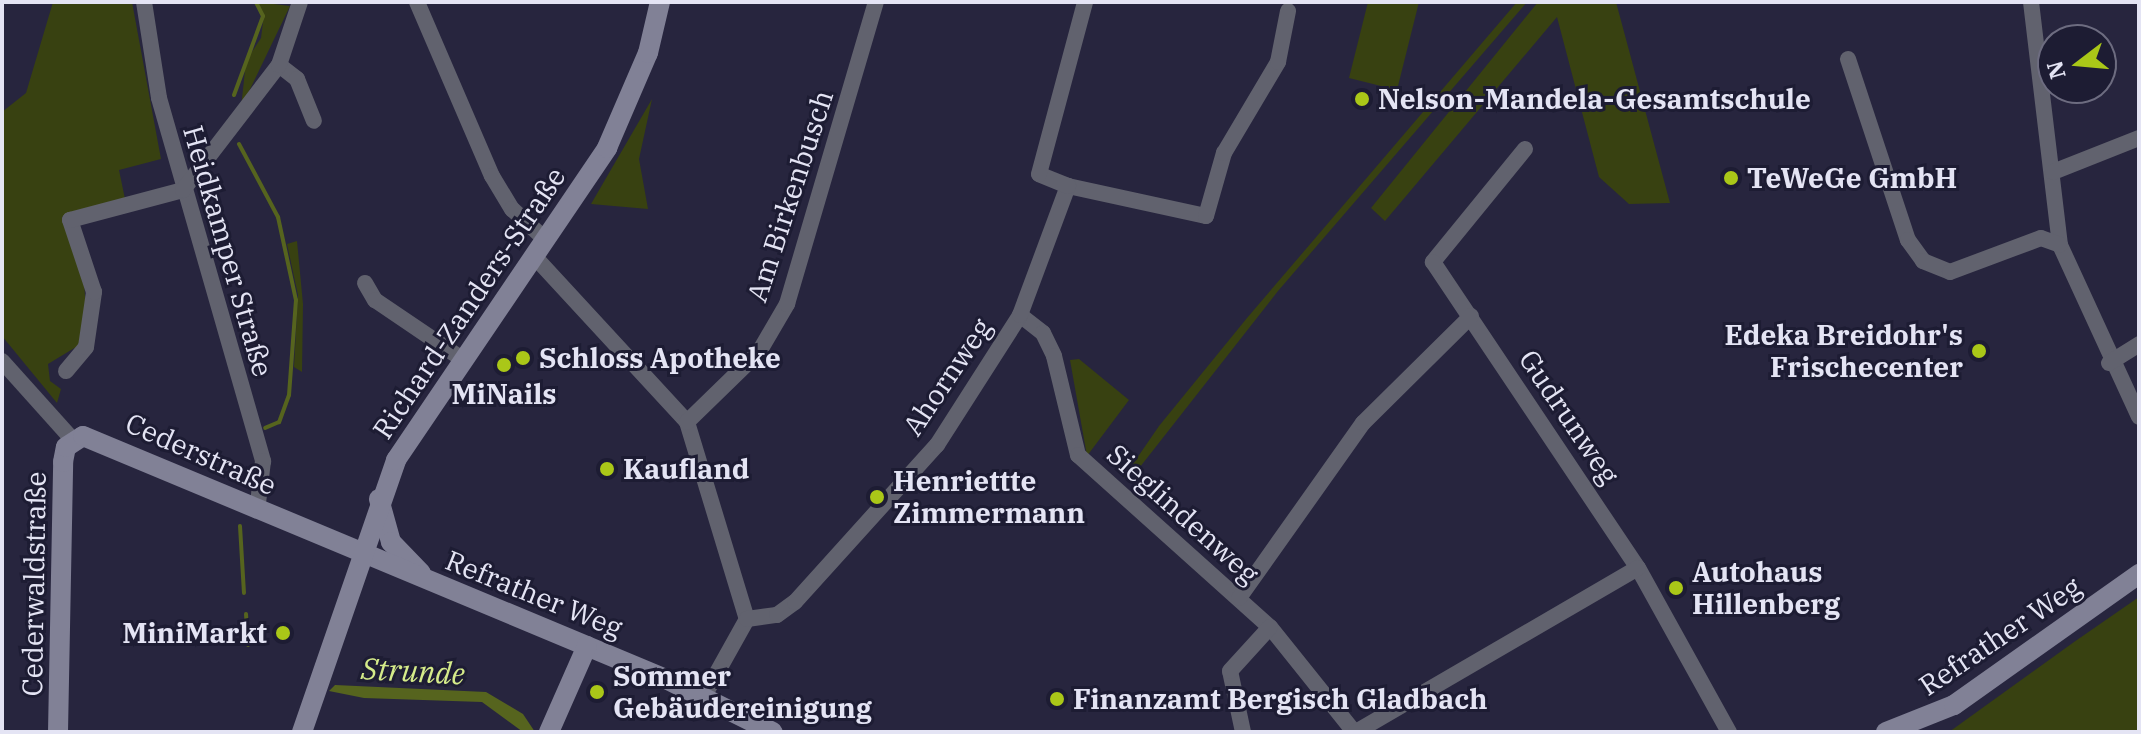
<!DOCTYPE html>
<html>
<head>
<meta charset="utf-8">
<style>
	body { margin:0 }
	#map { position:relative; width:2141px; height:734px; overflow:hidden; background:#27253e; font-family:"IBM Plex Serif",serif }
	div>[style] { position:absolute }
	.green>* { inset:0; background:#384111 }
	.water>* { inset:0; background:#56641e }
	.stream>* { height:4px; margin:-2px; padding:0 2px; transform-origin:2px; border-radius:2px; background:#56641e }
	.street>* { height:16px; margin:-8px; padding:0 8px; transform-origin:8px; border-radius:8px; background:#61626e }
	.secondary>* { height:20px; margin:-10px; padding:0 10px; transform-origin:10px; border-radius:10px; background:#818196 }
	.dots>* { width:22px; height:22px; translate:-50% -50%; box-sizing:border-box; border:4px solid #1d1c33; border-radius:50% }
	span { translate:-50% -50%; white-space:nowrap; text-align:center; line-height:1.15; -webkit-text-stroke:6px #1d1c33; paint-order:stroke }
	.poi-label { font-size:28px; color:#e4e4f4; font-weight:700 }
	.left { translate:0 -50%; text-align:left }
	.right { translate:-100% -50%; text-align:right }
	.street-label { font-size:28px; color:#e4e4f4 }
	.water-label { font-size:30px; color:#d5eb8a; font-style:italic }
	.frame { position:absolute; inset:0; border:4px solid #e4e4f4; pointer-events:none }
	.north { position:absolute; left:2037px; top:24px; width:80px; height:80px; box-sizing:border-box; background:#1d1c33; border:2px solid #6d6c80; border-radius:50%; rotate:254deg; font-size:22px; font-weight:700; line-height:32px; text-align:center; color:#e4e4f4 }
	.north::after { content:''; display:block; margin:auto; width:28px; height:36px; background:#aac718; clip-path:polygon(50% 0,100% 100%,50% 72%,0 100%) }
</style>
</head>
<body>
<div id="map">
	<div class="green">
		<i style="clip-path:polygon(53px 2px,132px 2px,161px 159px,119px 170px,125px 199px,62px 217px,84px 279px,86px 314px,81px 344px,48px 364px,50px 381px,61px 389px,57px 403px,2px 336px,2px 112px,26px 93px)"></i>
		<i style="clip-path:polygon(257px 2px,290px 6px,241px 108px,246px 61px,261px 38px,264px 14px)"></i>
		<i style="clip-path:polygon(1368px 2px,1419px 2px,1397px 90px,1349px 78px)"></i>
		<i style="clip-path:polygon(1517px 2px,1527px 2px,1278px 291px,1129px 481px,1124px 477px,1159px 426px,1247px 318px)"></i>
		<i style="clip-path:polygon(1538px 2px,1616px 2px,1670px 203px,1629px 204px,1599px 177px,1557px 17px,1385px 221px,1371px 208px)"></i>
		<i style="clip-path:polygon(652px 99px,639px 159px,648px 209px,591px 204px)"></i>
		<i style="clip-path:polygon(297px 241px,303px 304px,302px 372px,294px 367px,298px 295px,287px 244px)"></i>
		<i style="clip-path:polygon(1079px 359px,1129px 400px,1087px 456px,1070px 360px)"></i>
		<i style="clip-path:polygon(2139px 597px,2139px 732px,1949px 732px,2074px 642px)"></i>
	</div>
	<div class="water">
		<i style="clip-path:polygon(335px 685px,486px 692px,523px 714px,535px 732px,523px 732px,482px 702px,364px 698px,329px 691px)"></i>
	</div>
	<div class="stream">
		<i style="left:234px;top:95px;width:84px;rotate:-69.8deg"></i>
		<i style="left:263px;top:16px;width:16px;rotate:-117deg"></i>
		<i style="left:239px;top:144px;width:83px;rotate:61.9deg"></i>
		<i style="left:278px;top:217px;width:85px;rotate:77.8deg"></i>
		<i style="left:296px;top:300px;width:95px;rotate:94.2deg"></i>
		<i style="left:289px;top:395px;width:29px;rotate:110deg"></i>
		<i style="left:279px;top:422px;width:15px;rotate:157deg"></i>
		<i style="left:240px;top:526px;width:67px;rotate:86.6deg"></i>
		<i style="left:246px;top:614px;width:31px;rotate:86deg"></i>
	</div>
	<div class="street">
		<i style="left:144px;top:2px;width:97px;rotate:81.1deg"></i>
		<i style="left:159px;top:98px;width:378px;rotate:74deg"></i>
		<i style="left:263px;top:461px;width:50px;rotate:96.8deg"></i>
		<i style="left:417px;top:2px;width:189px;rotate:66.7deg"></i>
		<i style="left:492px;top:176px;width:39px;rotate:59deg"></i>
		<i style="left:512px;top:209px;width:46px;rotate:42.4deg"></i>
		<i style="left:2031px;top:2px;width:245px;rotate:83.2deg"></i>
		<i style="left:2060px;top:245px;width:189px;rotate:65.3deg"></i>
		<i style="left:1848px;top:59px;width:191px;rotate:71.7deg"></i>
		<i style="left:1908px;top:240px;width:26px;rotate:54deg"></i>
		<i style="left:1923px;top:261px;width:29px;rotate:22deg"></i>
		<i style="left:1950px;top:272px;width:97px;rotate:-20.5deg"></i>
		<i style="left:2041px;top:238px;width:20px;rotate:20deg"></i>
		<i style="left:279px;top:65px;width:23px;rotate:38deg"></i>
		<i style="left:297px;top:79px;width:45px;rotate:68deg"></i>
		<i style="left:1525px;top:149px;width:146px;rotate:129.2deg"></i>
		<i style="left:1433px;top:262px;width:368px;rotate:56.2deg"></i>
		<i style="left:1638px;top:568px;width:188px;rotate:61deg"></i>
		<i style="left:2053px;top:172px;width:92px;rotate:-21.6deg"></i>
		<i style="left:1068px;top:186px;width:141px;rotate:12.3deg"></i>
		<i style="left:1206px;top:216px;width:66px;rotate:-74.1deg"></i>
		<i style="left:1224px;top:153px;width:106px;rotate:-59.3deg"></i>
		<i style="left:1278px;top:62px;width:52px;rotate:-78.9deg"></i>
		<i style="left:534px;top:256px;width:226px;rotate:47.3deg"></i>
		<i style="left:687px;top:422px;width:206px;rotate:73.1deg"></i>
		<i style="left:747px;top:619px;width:88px;rotate:119.2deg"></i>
		<i style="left:365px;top:283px;width:20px;rotate:60deg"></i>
		<i style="left:375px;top:300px;width:105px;rotate:34.1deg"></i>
		<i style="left:1020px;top:315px;width:29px;rotate:38deg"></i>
		<i style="left:1043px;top:333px;width:25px;rotate:64deg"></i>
		<i style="left:1054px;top:356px;width:102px;rotate:76.4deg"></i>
		<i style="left:1078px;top:455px;width:258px;rotate:41.9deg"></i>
		<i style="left:1270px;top:627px;width:134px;rotate:51.3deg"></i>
		<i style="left:2px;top:361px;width:106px;rotate:48.1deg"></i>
		<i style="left:2109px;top:363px;width:36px;rotate:-32deg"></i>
		<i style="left:66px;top:371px;width:31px;rotate:-50deg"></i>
		<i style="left:86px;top:347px;width:56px;rotate:-81.7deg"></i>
		<i style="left:94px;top:292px;width:76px;rotate:-108.4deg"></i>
		<i style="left:70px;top:220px;width:117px;rotate:-14.9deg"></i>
		<i style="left:183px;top:190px;width:158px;rotate:-52.5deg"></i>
		<i style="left:279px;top:65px;width:66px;rotate:-71.6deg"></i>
		<i style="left:687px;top:422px;width:100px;rotate:-44.2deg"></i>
		<i style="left:759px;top:352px;width:56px;rotate:-59.7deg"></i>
		<i style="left:787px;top:304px;width:315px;rotate:-73.6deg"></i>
		<i style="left:1239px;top:598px;width:214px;rotate:-54.7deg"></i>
		<i style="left:1363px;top:423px;width:152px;rotate:-44.7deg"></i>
		<i style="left:747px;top:619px;width:30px;rotate:-8deg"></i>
		<i style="left:777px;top:615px;width:22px;rotate:-36deg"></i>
		<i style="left:795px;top:602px;width:212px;rotate:-47.9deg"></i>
		<i style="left:937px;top:445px;width:154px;rotate:-57.4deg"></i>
		<i style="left:1020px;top:315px;width:138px;rotate:-69.6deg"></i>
		<i style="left:1068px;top:186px;width:31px;rotate:-158deg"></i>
		<i style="left:1039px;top:174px;width:178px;rotate:-75deg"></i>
		<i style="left:1243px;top:732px;width:62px;rotate:-102deg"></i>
		<i style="left:1230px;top:671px;width:59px;rotate:-47.7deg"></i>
		<i style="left:1356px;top:732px;width:326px;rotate:-30.2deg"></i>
	</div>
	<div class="secondary">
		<i style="left:379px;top:499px;width:45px;rotate:74.4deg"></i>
		<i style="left:391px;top:542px;width:43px;rotate:45.9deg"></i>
		<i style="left:58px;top:732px;width:270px;rotate:-88.9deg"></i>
		<i style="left:63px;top:462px;width:15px;rotate:-79deg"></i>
		<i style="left:66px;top:447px;width:20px;rotate:-33deg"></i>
		<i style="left:83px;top:436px;width:632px;rotate:22.63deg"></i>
		<i style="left:666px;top:679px;width:119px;rotate:26.4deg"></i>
		<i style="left:302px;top:732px;width:288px;rotate:-70.9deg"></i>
		<i style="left:396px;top:460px;width:377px;rotate:-55.9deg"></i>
		<i style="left:607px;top:148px;width:103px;rotate:-66.7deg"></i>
		<i style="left:648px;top:53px;width:52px;rotate:-76.8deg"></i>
		<i style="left:549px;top:732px;width:94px;rotate:-66.2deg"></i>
		<i style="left:1886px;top:732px;width:73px;rotate:-21.7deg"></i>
		<i style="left:1954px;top:705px;width:227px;rotate:-35.3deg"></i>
	</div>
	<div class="dots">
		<i style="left:1362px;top:99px;background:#aac718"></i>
		<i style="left:1731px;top:178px;background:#aac718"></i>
		<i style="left:1979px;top:351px;background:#aac718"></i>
		<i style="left:523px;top:358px;background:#aac718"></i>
		<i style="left:504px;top:365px;background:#aac718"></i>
		<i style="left:607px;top:469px;background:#aac718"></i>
		<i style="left:877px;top:497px;background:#aac718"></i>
		<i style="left:1676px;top:588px;background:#aac718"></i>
		<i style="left:283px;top:633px;background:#aac718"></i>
		<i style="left:597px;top:692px;background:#aac718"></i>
		<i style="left:1057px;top:699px;background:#aac718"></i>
	</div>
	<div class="poi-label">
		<span class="left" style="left:1378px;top:99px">Nelson-Mandela-Gesamtschule</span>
		<span class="left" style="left:1747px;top:178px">TeWeGe GmbH</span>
		<span class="right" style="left:1963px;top:351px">Edeka Breidohr's<br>Frischecenter</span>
		<span class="left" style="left:539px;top:358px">Schloss Apotheke</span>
		<span style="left:504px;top:394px">MiNails</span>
		<span class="left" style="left:623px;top:469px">Kaufland</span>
		<span class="left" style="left:893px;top:497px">Henriettte<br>Zimmermann</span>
		<span class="left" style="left:1692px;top:588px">Autohaus<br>Hillenberg</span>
		<span class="right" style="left:267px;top:633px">MiniMarkt</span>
		<span class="left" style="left:613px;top:692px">Sommer<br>Gebäudereinigung</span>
		<span class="left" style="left:1073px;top:699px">Finanzamt Bergisch Gladbach</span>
	</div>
	<div class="street-label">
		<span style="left:790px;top:196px;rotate:-72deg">Am Birkenbusch</span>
		<span style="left:228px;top:251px;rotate:74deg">Heidkamper Straße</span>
		<span style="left:469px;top:303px;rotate:-56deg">Richard-Zanders-Straße</span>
		<span style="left:947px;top:377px;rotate:-56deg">Ahornweg</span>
		<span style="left:1569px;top:417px;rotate:56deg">Gudrunweg</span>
		<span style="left:201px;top:454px;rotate:24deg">Cederstraße</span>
		<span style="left:1183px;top:514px;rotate:42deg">Sieglindenweg</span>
		<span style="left:34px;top:584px;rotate:-89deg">Cederwaldstraße</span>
		<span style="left:534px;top:594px;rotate:22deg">Refrather Weg</span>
		<span style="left:2000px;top:636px;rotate:-34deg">Refrather Weg</span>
	</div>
	<div class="water-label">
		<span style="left:413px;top:671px;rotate:3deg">Strunde</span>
	</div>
	<div class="frame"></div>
	<div class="north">N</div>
</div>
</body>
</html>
